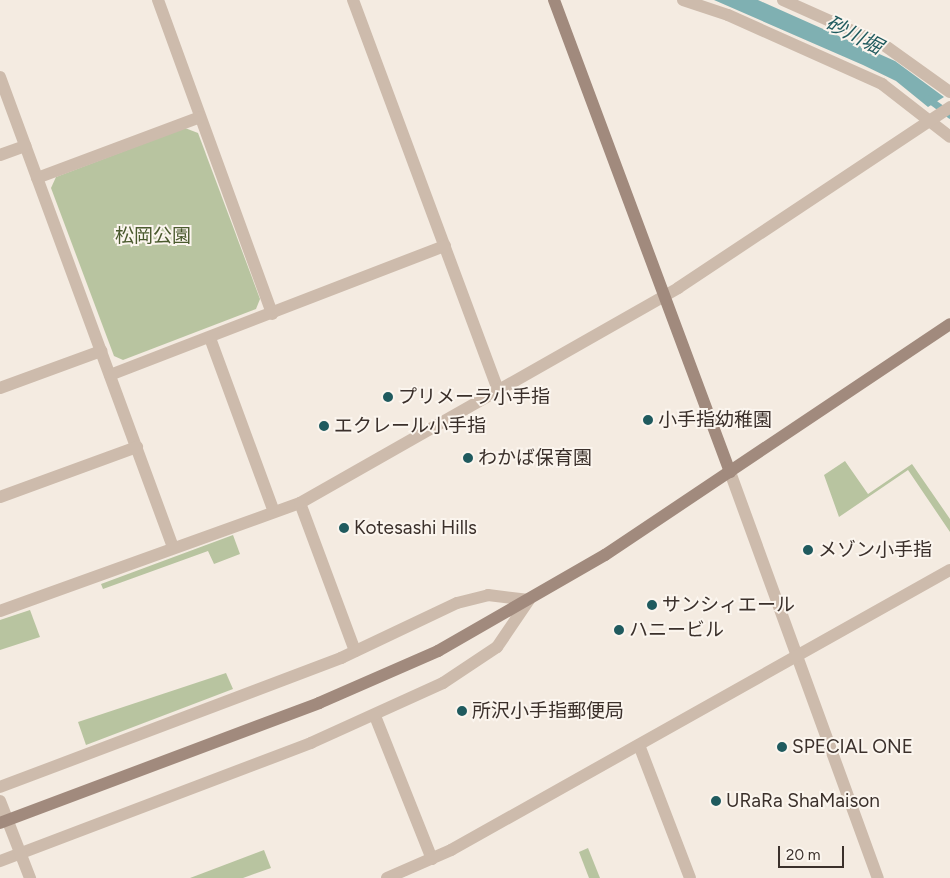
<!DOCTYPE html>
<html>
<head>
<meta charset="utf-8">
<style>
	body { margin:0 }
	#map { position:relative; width:950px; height:878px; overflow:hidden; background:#f4ebe1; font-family:Figtree,"Noto Sans JP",sans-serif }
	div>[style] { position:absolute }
	.green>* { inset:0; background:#b8c4a0 }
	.water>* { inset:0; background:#7fb0b2 }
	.stream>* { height:7px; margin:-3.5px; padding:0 3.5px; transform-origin:3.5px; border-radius:3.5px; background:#7fb0b2 }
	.street>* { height:12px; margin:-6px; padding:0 6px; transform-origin:6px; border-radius:6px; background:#cdbbac }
	.secondary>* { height:12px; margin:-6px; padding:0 6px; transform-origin:6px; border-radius:6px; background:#a18a7d }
	.dots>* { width:14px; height:14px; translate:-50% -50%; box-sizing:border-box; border:2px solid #fbf5ee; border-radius:50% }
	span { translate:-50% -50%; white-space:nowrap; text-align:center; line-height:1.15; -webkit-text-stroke:4px #fbf5ee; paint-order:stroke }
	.park-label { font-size:19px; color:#4a5a2e }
	.poi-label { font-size:19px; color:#3b302b }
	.left { translate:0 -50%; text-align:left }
	.water-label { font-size:20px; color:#1f5a5e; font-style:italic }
	.scale { position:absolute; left:778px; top:846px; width:66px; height:22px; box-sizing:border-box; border:2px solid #3b302b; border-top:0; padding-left:6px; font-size:15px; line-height:18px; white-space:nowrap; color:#3b302b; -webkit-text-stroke:4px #fbf5ee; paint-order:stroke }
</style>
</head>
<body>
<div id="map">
	<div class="green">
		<i style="clip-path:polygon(185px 128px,198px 133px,260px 299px,256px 309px,123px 360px,114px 356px,51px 188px,56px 177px)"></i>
		<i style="clip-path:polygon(845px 461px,868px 494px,912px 464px,950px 519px,950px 532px,908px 470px,839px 517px,824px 475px)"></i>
		<i style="clip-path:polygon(233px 535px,240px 554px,214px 564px,208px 551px,103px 589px,101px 584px)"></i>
		<i style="clip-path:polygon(30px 610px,40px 637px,0 650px,0 620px)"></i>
		<i style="clip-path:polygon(226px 673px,233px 689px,86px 745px,78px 722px)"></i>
		<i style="clip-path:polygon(588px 848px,600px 878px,589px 878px,579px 852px)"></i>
		<i style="clip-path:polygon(264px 850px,271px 868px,243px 878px,190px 878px)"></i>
	</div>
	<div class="water">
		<i style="clip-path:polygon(714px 0,758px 0,895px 61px,944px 97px,928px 107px,896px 81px,863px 65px)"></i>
	</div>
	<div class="stream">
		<i style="left:927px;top:98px;width:29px;rotate:36deg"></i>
	</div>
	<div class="street">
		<i style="left:158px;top:0;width:334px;rotate:70deg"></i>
		<i style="left:353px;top:0;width:416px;rotate:69.6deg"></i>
		<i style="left:683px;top:0;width:47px;rotate:18.4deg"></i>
		<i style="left:728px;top:15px;width:169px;rotate:24.1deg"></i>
		<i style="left:882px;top:84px;width:86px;rotate:37.9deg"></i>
		<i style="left:783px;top:0;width:111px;rotate:24deg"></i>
		<i style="left:884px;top:45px;width:81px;rotate:35.5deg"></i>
		<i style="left:0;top:77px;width:500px;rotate:69.8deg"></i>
		<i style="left:0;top:155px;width:27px;rotate:-20deg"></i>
		<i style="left:37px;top:178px;width:174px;rotate:-20.5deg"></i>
		<i style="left:210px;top:338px;width:182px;rotate:69.8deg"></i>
		<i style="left:110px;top:375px;width:359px;rotate:-21.1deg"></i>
		<i style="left:0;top:388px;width:108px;rotate:-20.1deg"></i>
		<i style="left:730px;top:472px;width:432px;rotate:70deg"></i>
		<i style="left:0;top:497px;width:146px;rotate:-20.1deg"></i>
		<i style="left:300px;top:503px;width:158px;rotate:69.6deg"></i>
		<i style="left:0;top:611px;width:319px;rotate:-19.8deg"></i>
		<i style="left:300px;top:503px;width:435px;rotate:-29.6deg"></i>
		<i style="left:678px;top:288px;width:327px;rotate:-33.6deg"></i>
		<i style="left:375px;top:716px;width:154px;rotate:68.3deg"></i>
		<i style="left:639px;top:745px;width:142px;rotate:69deg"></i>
		<i style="left:0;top:787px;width:365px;rotate:-20.7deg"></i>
		<i style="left:341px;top:658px;width:128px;rotate:-25.4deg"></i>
		<i style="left:457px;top:603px;width:32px;rotate:-14deg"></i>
		<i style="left:488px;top:595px;width:41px;rotate:7deg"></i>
		<i style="left:529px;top:600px;width:57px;rotate:124.2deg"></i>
		<i style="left:497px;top:647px;width:65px;rotate:146.3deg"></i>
		<i style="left:443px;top:683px;width:145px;rotate:155.6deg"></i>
		<i style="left:311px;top:743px;width:333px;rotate:159.2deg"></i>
		<i style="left:0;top:801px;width:83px;rotate:68.7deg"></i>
		<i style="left:387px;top:878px;width:70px;rotate:-23.6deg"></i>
		<i style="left:451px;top:850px;width:572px;rotate:-29.3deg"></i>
	</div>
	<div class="secondary">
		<i style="left:554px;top:0;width:504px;rotate:69.55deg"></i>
		<i style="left:0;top:823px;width:341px;rotate:-20.6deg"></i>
		<i style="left:319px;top:703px;width:130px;rotate:-23.6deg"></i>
		<i style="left:438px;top:651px;width:193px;rotate:-29.9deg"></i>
		<i style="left:605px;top:555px;width:415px;rotate:-33.8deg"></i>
	</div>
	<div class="dots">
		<i style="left:388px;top:397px;background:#1f5a5e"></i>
		<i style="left:648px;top:420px;background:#1f5a5e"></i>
		<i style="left:324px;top:426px;background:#1f5a5e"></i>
		<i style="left:468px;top:458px;background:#1f5a5e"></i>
		<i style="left:344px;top:528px;background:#1f5a5e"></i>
		<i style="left:808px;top:550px;background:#1f5a5e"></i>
		<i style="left:652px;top:605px;background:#1f5a5e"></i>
		<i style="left:619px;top:630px;background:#1f5a5e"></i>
		<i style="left:462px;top:711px;background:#1f5a5e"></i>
		<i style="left:782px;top:747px;background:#1f5a5e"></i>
		<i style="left:716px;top:801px;background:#1f5a5e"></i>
	</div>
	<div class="park-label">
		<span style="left:153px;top:236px">松岡公園</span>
	</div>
	<div class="poi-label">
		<span class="left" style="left:398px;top:397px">プリメーラ小手指</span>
		<span class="left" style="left:658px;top:420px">小手指幼稚園</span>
		<span class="left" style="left:334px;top:426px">エクレール小手指</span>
		<span class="left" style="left:478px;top:458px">わかば保育園</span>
		<span class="left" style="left:354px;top:528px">Kotesashi Hills</span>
		<span class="left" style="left:818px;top:550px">メゾン小手指</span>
		<span class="left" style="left:662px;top:605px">サンシィエール</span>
		<span class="left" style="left:629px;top:630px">ハニービル</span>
		<span class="left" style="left:472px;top:711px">所沢小手指郵便局</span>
		<span class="left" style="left:792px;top:747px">SPECIAL ONE</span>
		<span class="left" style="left:726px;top:801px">URaRa ShaMaison</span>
	</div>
	<div class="water-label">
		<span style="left:854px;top:35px;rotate:27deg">砂川堀</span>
	</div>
	<div class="scale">20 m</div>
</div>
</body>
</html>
